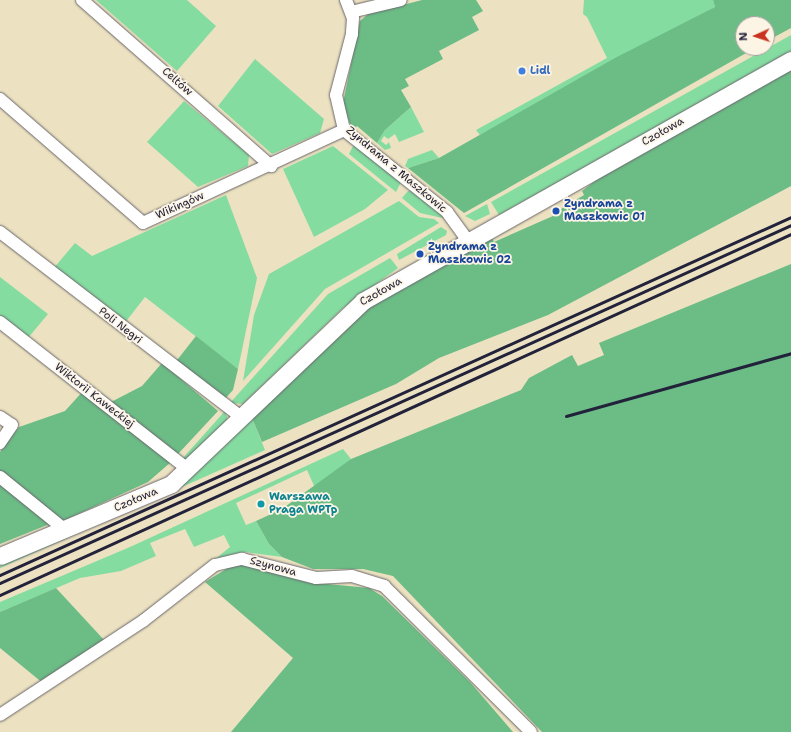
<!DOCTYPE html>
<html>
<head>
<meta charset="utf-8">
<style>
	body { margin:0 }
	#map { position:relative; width:791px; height:732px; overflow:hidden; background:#ece2c1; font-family:"Shantell Sans",sans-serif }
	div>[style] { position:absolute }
	.green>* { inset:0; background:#85dca0 }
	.forest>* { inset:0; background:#6cbc86 }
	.roads { filter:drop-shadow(0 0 1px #69656a) drop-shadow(0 0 1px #69656a) }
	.street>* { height:12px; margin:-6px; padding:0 6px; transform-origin:6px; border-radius:6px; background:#fff }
	.secondary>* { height:17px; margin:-8.5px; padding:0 8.5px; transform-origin:8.5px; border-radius:8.5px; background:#fff }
	.rail>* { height:3px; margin:-1.5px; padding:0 1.5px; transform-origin:1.5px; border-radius:1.5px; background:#22223b }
	.dots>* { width:11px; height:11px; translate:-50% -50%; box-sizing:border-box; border:2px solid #fcf5e5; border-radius:50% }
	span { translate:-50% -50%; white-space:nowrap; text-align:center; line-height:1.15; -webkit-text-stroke:3.5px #fcf5e5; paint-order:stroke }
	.shop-label { font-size:11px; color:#366cbe; font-weight:700 }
	.left { translate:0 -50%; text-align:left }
	.street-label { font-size:11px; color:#22223b }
	.transit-label { font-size:11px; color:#164399; font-weight:700 }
	.culture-label { font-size:11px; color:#0d838f; font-weight:700 }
	.north { position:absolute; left:735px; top:16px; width:40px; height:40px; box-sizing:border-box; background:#fcf5e5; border:1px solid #a5a1a1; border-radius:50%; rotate:267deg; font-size:11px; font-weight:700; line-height:16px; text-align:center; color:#22223b }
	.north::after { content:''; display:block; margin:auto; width:14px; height:18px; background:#c8321e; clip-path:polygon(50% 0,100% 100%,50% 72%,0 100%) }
</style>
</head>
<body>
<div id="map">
	<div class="green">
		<i style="clip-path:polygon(96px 0,187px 0,216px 26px,177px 71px)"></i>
		<i style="clip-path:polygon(584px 0,713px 0,715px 7px,480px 135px,476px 130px,607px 58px,587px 17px,583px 14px)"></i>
		<i style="clip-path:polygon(791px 35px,791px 53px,499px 215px,491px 202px)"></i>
		<i style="clip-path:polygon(255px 59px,324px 119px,320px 133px,272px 154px,218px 106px)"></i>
		<i style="clip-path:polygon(184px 101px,249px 155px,248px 166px,198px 187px,147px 142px)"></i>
		<i style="clip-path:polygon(411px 107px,424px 132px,399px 142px,395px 134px,388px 139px,384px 136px,381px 141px,386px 145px,389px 142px,391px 148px,385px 150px,377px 143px,385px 130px)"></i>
		<i style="clip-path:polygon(354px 144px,401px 182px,396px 192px,349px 154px)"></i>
		<i style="clip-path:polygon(333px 146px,388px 190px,365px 209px,314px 237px,283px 169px)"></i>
		<i style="clip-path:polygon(432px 150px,439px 158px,408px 168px,405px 166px,408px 159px)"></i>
		<i style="clip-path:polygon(408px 191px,412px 191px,447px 219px,420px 213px,402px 198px)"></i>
		<i style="clip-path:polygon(226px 195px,257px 278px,238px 369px,145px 297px,124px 324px,53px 269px,75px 243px,92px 256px)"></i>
		<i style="clip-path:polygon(399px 201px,419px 217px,434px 219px,439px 223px,325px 289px,243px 381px,254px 315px,269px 274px)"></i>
		<i style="clip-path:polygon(487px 204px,490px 214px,475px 221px,465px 216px)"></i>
		<i style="clip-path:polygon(441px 227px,447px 231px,446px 235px,399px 260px,397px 254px)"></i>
		<i style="clip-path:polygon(390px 258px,398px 268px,343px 308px,243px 404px,230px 403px,328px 294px)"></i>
		<i style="clip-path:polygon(0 277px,48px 314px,28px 338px,0 316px)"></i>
		<i style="clip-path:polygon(225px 411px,228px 420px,188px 459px,182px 459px)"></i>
		<i style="clip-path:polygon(252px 418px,265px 450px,0 568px,0 562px,179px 488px)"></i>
		<i style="clip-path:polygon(343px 449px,351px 459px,315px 488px,307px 470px,236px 503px,246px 525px,256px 521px,269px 544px,282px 557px,245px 552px,214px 560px,230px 547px,224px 535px,194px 547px,185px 529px,150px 543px,156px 556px,121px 571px,80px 578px,0 612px,0 602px,130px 547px)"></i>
	</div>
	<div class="forest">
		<i style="clip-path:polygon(422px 0,476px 0,483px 11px,472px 17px,479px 30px,439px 51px,443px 59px,405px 79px,409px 86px,401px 90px,411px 107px,385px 130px,377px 143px,357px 126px,354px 129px,351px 127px,343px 103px,360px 21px,368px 14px)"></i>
		<i style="clip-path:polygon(713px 0,791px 0,791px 28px,767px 41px,767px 24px,743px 24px,743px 48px,755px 48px,464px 213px,408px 168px,439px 158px,615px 58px,715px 7px)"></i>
		<i style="clip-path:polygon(791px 68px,791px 186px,548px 315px,439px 358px,396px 384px,262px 442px,252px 418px,366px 306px,492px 238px,494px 242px,562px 212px,561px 209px,584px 195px,582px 191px,607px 172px)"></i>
		<i style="clip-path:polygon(791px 264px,791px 732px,542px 732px,393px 576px,363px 569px,313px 569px,282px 557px,269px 544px,256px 521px,282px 509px,351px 459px,521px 390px,529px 378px,572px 355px,578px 366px,604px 355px,599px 343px)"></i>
		<i style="clip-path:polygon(196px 336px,238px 369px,233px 390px,223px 401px,174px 364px)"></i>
		<i style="clip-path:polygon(162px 363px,218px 411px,178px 454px,111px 402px,142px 386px)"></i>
		<i style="clip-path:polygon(84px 390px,171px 462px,148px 482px,63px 521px,0 472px,0 452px,19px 427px,65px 411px)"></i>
		<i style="clip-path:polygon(0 481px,52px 523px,0 544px)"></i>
		<i style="clip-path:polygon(236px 563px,317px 583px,369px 588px,382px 596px,470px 682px,513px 732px,231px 732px,293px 658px,205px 582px)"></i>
		<i style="clip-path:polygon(56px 588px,105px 641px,44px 684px,0 648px,0 612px)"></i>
	</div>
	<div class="roads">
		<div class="street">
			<i style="left:82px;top:0;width:252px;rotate:41.3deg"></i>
			<i style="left:346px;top:0;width:19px;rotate:69deg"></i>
			<i style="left:353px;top:18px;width:16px;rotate:94deg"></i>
			<i style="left:352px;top:34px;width:63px;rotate:104.7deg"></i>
			<i style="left:336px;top:95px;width:36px;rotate:77deg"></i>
			<i style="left:344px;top:130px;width:132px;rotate:38.5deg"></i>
			<i style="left:447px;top:212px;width:36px;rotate:54deg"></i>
			<i style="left:351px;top:12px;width:51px;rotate:-13.5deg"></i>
			<i style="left:0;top:99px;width:189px;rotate:40.9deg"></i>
			<i style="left:143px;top:223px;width:221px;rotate:-24.8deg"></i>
			<i style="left:0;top:232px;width:304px;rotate:37.5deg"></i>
			<i style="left:0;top:322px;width:240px;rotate:38.1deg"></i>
			<i style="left:0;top:417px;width:14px;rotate:34deg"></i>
			<i style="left:12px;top:425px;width:22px;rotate:124deg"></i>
			<i style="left:0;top:477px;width:82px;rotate:39.1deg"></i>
			<i style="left:0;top:715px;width:171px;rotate:-33.3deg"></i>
			<i style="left:143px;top:621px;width:91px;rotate:-37.9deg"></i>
			<i style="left:215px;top:565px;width:28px;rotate:-13deg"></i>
			<i style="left:242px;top:559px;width:76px;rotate:14.4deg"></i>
			<i style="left:316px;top:578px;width:36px;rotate:-3deg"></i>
			<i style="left:352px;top:576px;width:34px;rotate:17deg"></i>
			<i style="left:384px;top:586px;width:207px;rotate:44.8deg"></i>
		</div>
		<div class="secondary">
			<i style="left:0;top:556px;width:186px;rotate:-22.8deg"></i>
			<i style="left:171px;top:484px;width:265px;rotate:-43.6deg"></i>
			<i style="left:363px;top:301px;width:491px;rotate:-29.4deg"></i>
		</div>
	</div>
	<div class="rail">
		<i style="left:566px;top:416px;width:234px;rotate:-15.6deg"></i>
		<i style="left:0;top:575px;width:868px;rotate:-24.35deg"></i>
		<i style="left:0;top:583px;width:868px;rotate:-24.35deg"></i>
		<i style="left:0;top:595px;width:869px;rotate:-24.53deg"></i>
	</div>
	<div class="dots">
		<i style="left:522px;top:71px;background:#3f7fe0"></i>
		<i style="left:556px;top:211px;background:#1a4fb4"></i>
		<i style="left:420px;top:254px;background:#1a4fb4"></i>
		<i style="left:261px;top:504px;background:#0f9aa8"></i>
	</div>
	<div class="shop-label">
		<span class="left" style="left:530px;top:71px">Lidl</span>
	</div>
	<div class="street-label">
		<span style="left:177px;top:82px;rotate:41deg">Celtów</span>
		<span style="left:663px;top:132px;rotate:-30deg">Czołowa</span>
		<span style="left:396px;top:170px;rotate:40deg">Zyndrama z Maszkowic</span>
		<span style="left:180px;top:206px;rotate:-24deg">Wikingów</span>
		<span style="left:381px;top:292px;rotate:-30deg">Czołowa</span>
		<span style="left:120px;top:326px;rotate:38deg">Poli Negri</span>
		<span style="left:94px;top:396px;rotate:38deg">Wiktorii Kaweckiej</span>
		<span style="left:136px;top:500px;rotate:-23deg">Czołowa</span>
		<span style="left:273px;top:567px;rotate:15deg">Szynowa</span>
	</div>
	<div class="transit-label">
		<span class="left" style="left:564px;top:211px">Zyndrama z<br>Maszkowic 01</span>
		<span class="left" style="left:428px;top:254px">Zyndrama z<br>Maszkowic 02</span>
	</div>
	<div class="culture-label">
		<span class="left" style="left:269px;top:504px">Warszawa<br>Praga WPTp</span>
	</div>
	<div class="north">N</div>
</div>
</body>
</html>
